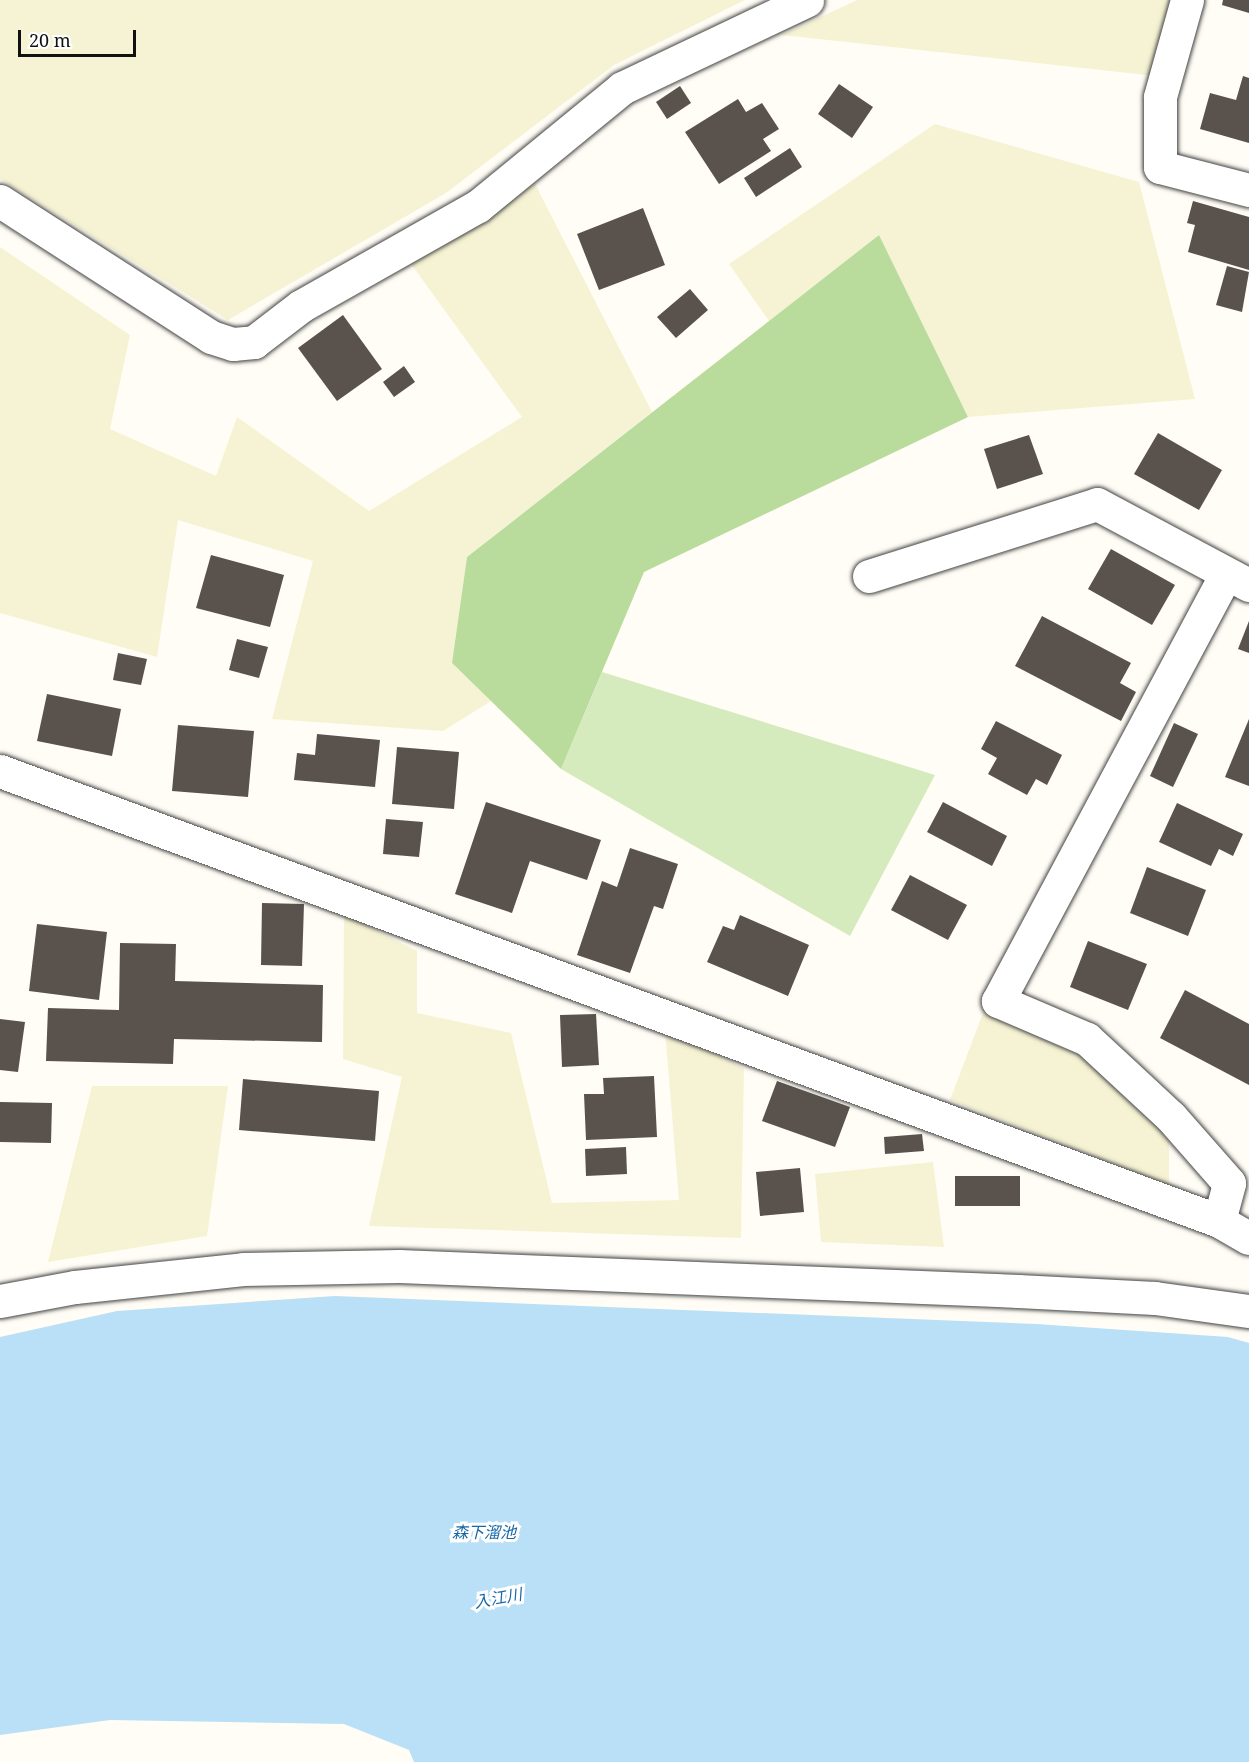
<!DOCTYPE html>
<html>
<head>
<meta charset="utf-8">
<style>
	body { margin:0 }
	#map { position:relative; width:1249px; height:1762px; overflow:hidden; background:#fffdf5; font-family:"Noto Serif","Noto Sans JP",serif }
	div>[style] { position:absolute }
	.farmland>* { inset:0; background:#f6f3d4 }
	.green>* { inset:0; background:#d5ebbd }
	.forest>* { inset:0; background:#b9dc9c }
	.water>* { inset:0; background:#b9e0f7 }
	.building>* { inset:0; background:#5a524d }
	.roads { filter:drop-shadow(0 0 2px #444) drop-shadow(0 0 2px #444) }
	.minor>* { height:33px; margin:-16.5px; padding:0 16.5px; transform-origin:16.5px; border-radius:16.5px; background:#fff }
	span { translate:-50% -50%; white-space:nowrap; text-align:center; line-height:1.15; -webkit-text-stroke:6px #fff; paint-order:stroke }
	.water-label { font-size:16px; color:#1768a6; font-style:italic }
	.scale { position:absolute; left:18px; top:30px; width:118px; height:27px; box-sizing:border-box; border:3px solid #111; border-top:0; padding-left:8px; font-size:18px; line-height:21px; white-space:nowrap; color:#111; -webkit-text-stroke:4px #fff; paint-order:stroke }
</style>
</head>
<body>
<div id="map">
	<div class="farmland">
		<i style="clip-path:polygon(0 0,745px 0,614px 65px,446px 193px,228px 320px,0 179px)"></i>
		<i style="clip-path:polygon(857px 0,1176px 0,1156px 76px,782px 35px)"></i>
		<i style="clip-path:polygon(935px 124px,1139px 182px,1195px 399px,968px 417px,879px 235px,769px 321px,729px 264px)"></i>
		<i style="clip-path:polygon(534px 182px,652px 412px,467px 557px,452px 663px,491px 701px,443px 731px,272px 719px,313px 561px,178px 520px,157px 657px,0 613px,0 247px,130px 335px,110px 429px,216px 476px,237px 417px,369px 511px,522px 417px,411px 264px)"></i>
		<i style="clip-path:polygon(344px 914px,417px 951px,417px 1013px,511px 1033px,552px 1203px,679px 1200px,665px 1030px,744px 1068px,741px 1238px,369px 1226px,402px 1077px,343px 1059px)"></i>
		<i style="clip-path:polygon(983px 1013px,1089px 1059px,1169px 1139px,1169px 1185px,950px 1100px)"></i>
		<i style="clip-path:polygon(92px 1086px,228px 1086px,207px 1236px,48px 1262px)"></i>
		<i style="clip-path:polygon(933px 1162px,944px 1247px,821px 1242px,815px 1174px)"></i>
	</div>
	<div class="green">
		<i style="clip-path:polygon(602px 672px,935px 775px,850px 936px,561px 769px)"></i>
	</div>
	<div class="forest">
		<i style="clip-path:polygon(879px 235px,968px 417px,644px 572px,561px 769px,452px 663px,467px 557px)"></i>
	</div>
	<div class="water">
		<i style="clip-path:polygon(335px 1296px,1036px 1324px,1228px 1337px,1249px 1343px,1249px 1762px,414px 1762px,409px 1750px,344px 1724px,110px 1720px,0 1735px,0 1337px,117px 1311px)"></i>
	</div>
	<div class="building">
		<i style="clip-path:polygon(1223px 0,1249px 0,1249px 13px,1222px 5px)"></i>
		<i style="clip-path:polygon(1243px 76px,1249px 78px,1249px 143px,1200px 129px,1210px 93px,1236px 100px)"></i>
		<i style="clip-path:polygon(839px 84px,873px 107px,852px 138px,818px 114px)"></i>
		<i style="clip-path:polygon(680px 86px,691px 103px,667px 119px,656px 102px)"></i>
		<i style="clip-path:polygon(738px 99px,746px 112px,762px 103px,779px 129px,763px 139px,771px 151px,719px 184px,685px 132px)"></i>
		<i style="clip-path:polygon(790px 148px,802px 167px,756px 197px,744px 178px)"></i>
		<i style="clip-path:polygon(1193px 201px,1249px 217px,1249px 270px,1188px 252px,1195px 225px,1187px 223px)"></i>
		<i style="clip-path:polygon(643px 208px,665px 265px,599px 290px,577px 234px)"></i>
		<i style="clip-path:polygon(1227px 266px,1249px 272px,1242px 312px,1216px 305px)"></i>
		<i style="clip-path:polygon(690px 289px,708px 310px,676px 338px,657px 317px)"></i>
		<i style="clip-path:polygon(343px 315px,382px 369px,337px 401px,298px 348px)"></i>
		<i style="clip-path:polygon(404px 366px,415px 382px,394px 397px,383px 382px)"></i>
		<i style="clip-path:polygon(1158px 433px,1222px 470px,1199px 510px,1134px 474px)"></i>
		<i style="clip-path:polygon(1029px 435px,1043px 474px,997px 489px,984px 449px)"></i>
		<i style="clip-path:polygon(1111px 549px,1175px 585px,1152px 625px,1088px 589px)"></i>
		<i style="clip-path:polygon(211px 555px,284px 575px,270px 627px,196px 608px)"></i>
		<i style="clip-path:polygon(1042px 616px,1131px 663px,1120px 683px,1136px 692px,1121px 721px,1015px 666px)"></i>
		<i style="clip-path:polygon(1249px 621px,1249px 653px,1238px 649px)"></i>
		<i style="clip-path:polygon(237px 639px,268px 647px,259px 678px,229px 670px)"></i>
		<i style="clip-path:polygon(118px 653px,147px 659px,141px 685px,113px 680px)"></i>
		<i style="clip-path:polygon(47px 694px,121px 709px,112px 756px,37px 741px)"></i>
		<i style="clip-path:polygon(1249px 719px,1249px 786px,1225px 777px)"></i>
		<i style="clip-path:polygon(996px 721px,1062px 755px,1047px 785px,1036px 779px,1027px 795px,988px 774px,997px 758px,981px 749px)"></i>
		<i style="clip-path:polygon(1174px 723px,1198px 734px,1173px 787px,1150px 776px)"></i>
		<i style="clip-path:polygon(178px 725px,254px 731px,248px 797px,172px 791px)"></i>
		<i style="clip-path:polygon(317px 734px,380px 740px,375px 787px,294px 780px,297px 753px,315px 755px)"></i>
		<i style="clip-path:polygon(397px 747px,459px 752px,454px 809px,392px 804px)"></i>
		<i style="clip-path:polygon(486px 802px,601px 840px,587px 880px,530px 861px,512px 913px,455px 894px)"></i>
		<i style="clip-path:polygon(943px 802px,1007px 836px,992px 866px,927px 832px)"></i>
		<i style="clip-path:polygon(1177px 803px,1243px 834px,1233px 856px,1219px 849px,1211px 866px,1159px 842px)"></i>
		<i style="clip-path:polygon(386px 819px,423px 822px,419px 857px,383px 854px)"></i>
		<i style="clip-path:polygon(630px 848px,678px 864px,663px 909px,654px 906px,630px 973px,577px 955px,602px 881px,617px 887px)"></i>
		<i style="clip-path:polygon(1147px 867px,1206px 890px,1188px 936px,1130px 913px)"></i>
		<i style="clip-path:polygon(910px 875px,967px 905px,948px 940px,891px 910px)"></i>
		<i style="clip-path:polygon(262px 903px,304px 904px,302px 966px,261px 965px)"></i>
		<i style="clip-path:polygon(740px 915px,809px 945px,788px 996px,707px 962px,723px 926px,734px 930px)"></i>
		<i style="clip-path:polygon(37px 924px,107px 932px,99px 1000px,29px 991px)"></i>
		<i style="clip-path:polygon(1088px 941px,1147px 964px,1128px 1010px,1070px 987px)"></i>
		<i style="clip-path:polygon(120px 943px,176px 944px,175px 981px,323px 985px,322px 1042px,174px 1039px,173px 1064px,46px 1061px,48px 1008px,119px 1010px)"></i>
		<i style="clip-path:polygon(1185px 990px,1249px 1024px,1249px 1085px,1160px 1038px)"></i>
		<i style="clip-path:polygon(596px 1014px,599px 1065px,562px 1067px,560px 1015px)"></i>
		<i style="clip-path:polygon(0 1019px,25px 1022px,18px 1072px,0 1070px)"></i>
		<i style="clip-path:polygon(654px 1076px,657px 1137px,586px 1140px,584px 1094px,604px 1094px,603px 1078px)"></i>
		<i style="clip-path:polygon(243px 1079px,379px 1091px,375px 1141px,239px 1130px)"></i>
		<i style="clip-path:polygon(777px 1081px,850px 1107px,835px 1147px,762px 1121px)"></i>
		<i style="clip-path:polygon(0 1102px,52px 1103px,51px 1143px,0 1142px)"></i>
		<i style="clip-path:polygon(922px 1134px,924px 1151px,885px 1154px,884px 1137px)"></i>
		<i style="clip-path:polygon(626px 1147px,627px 1174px,586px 1176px,585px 1149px)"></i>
		<i style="clip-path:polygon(800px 1168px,804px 1212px,760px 1216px,756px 1172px)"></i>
		<i style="clip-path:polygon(955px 1176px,1020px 1176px,1020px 1206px,955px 1206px)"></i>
	</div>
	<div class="roads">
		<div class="minor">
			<i style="left:1187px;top:0;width:101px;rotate:105.6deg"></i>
			<i style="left:1160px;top:97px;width:70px;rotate:90deg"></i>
			<i style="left:1160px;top:167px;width:92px;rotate:14.5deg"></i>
			<i style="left:0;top:201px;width:251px;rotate:32.8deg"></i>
			<i style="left:211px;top:337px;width:23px;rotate:18deg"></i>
			<i style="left:233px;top:344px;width:21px;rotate:-5deg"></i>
			<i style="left:254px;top:342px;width:59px;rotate:-37.5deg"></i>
			<i style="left:301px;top:306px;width:203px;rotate:-29.5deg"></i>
			<i style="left:478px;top:206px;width:186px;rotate:-39.3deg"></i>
			<i style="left:622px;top:88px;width:205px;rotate:-25.4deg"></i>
			<i style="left:869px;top:576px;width:239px;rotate:-17.5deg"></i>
			<i style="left:1097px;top:504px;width:172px;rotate:28.1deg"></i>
			<i style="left:0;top:771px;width:1299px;rotate:20.26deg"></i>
			<i style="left:1219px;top:1221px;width:34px;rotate:30deg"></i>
			<i style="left:1219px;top:1221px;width:39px;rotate:-75deg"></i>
			<i style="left:1229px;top:1183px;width:88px;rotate:-131.3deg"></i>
			<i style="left:1171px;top:1117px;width:115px;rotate:-137.1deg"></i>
			<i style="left:1087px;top:1039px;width:97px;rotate:-156.9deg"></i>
			<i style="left:998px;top:1001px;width:483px;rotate:-61.9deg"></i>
			<i style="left:0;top:1301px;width:76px;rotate:-10.6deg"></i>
			<i style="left:75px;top:1287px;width:169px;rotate:-6.1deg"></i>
			<i style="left:243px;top:1269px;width:156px;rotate:-1.1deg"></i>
			<i style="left:399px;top:1266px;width:620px;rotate:2.31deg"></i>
			<i style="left:1018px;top:1291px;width:137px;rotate:2.9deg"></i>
			<i style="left:1155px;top:1298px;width:95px;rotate:7.9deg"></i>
		</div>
	</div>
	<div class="water-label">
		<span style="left:484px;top:1532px">森下溜池</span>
		<span style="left:498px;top:1598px;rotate:-10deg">入江川</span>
	</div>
	<div class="scale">20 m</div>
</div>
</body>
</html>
